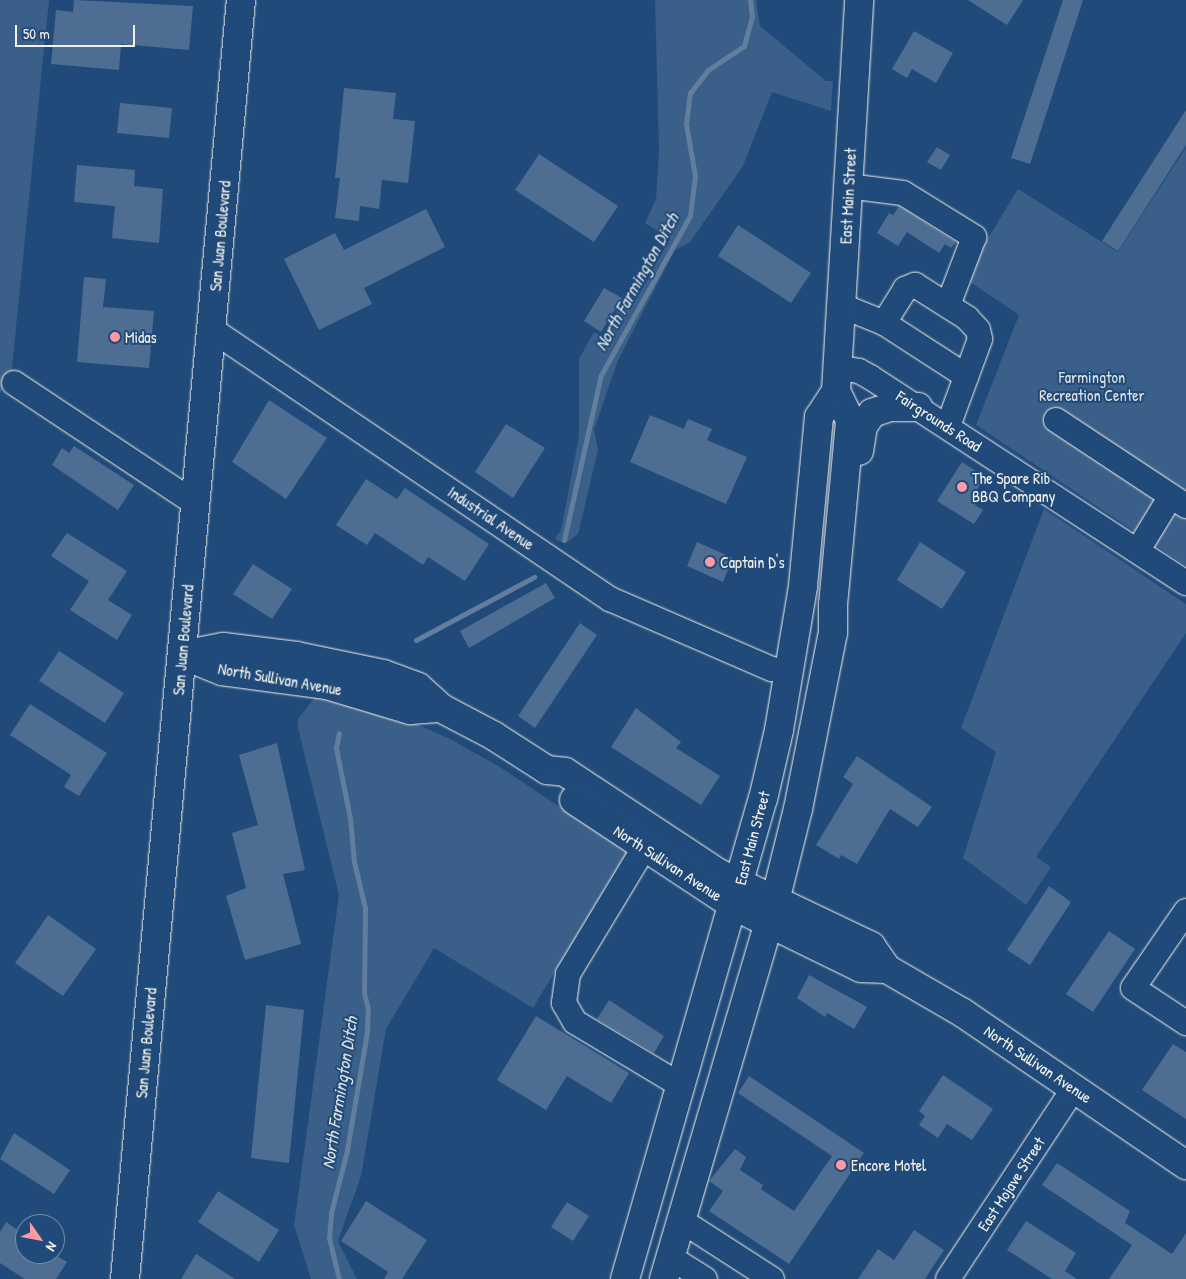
<!DOCTYPE html>
<html>
<head>
<meta charset="utf-8">
<style>
	body { margin:0 }
	#map { position:relative; width:1186px; height:1279px; overflow:hidden; background:#1f4a7a; font-family:"Patrick Hand",sans-serif }
	div>[style] { position:absolute }
	.green>* { inset:0; background:#3a5f88 }
	.stream>* { height:5px; margin:-2.5px; padding:0 2.5px; transform-origin:2.5px; border-radius:2.5px; background:#627e9d }
	.building>* { inset:0; background:#4d6e92 }
	.roads { filter:drop-shadow(0 0 1px #f4f1e8) drop-shadow(0 0 1px #f4f1e8) }
	.minor>* { height:24px; margin:-12px; padding:0 12px; transform-origin:12px; border-radius:12px; background:#1f4a7a }
	.major>* { height:28px; margin:-14px; padding:0 14px; transform-origin:14px; border-radius:14px; background:#1f4a7a }
	.dots>* { width:14px; height:14px; translate:-50% -50%; box-sizing:border-box; border:2px solid #1f4a7a; border-radius:50% }
	span { translate:-50% -50%; white-space:nowrap; text-align:center; line-height:1.15; -webkit-text-stroke:4px #1f4a7a; paint-order:stroke }
	.street-label { font-size:16px; color:#f4f1e8 }
	.poi-label { font-size:16px; color:#f4f1e8 }
	.left { translate:0 -50%; text-align:left }
	.park-label { font-size:16px; color:#e1e2de }
	.water-label { font-size:18px; color:#dee0dd; font-style:italic }
	.north { position:absolute; left:15px; top:1214px; width:50px; height:50px; box-sizing:border-box; background:#1f4a7a; border:1px solid #748da6; border-radius:50%; rotate:123deg; font-size:14px; font-weight:700; line-height:20px; text-align:center; color:#f4f1e8 }
	.north::after { content:''; display:block; margin:auto; width:18px; height:22px; background:#ff9aa2; clip-path:polygon(50% 0,100% 100%,50% 72%,0 100%) }
	.scale { position:absolute; left:15px; top:25px; width:120px; height:22px; box-sizing:border-box; border:2px solid #f4f1e8; border-top:0; padding-left:6px; font-size:15px; line-height:18px; white-space:nowrap; color:#f4f1e8; -webkit-text-stroke:4px #1f4a7a; paint-order:stroke }
</style>
</head>
<body>
<div id="map">
	<div class="green">
		<i style="clip-path:polygon(0 0,49px 0,11px 377px,0 393px)"></i>
		<i style="clip-path:polygon(655px 0,756px 0,760px 26px,826px 81px,833px 81px,831px 111px,772px 92px,743px 166px,690px 242px,675px 250px,618px 360px,594px 430px,598px 450px,578px 534px,568px 542px,561px 542px,555px 539px,561px 530px,579px 436px,579px 359px,594px 332px,603px 337px,624px 298px,634px 303px,670px 239px,645px 223px,656px 199px,659px 152px)"></i>
		<i style="clip-path:polygon(1186px 147px,1186px 566px,976px 425px,1019px 315px,964px 278px,1018px 189px,1118px 252px)"></i>
		<i style="clip-path:polygon(1044px 509px,1186px 604px,1186px 633px,1036px 857px,1051px 867px,1026px 905px,963px 858px,996px 752px,961px 728px)"></i>
		<i style="clip-path:polygon(314px 693px,400px 717px,450px 739px,500px 767px,627px 852px,533px 1008px,434px 948px,386px 1029px,361px 1176px,338px 1241px,357px 1279px,311px 1279px,294px 1225px,339px 895px,298px 728px,298px 719px,313px 700px)"></i>
	</div>
	<div class="stream">
		<i style="left:564px;top:540px;width:169px;rotate:-77.4deg"></i>
		<i style="left:601px;top:375px;width:182px;rotate:-60.8deg"></i>
		<i style="left:690px;top:216px;width:40px;rotate:-82.9deg"></i>
		<i style="left:695px;top:176px;width:53px;rotate:-99.8deg"></i>
		<i style="left:686px;top:124px;width:31px;rotate:-83deg"></i>
		<i style="left:690px;top:93px;width:29px;rotate:-52deg"></i>
		<i style="left:708px;top:70px;width:43px;rotate:-33.7deg"></i>
		<i style="left:744px;top:46px;width:31px;rotate:-75deg"></i>
		<i style="left:752px;top:16px;width:16px;rotate:-97deg"></i>
		<i style="left:416px;top:640px;width:134px;rotate:-28.1deg"></i>
		<i style="left:339px;top:1279px;width:42px;rotate:-103.7deg"></i>
		<i style="left:329px;top:1238px;width:25px;rotate:-85deg"></i>
		<i style="left:331px;top:1213px;width:65px;rotate:-75.7deg"></i>
		<i style="left:347px;top:1150px;width:120px;rotate:-80.4deg"></i>
		<i style="left:367px;top:1032px;width:23px;rotate:-88deg"></i>
		<i style="left:368px;top:1009px;width:16px;rotate:-104deg"></i>
		<i style="left:364px;top:993px;width:85px;rotate:-89.3deg"></i>
		<i style="left:365px;top:908px;width:47px;rotate:-103.4deg"></i>
		<i style="left:354px;top:862px;width:44px;rotate:-95.2deg"></i>
		<i style="left:350px;top:818px;width:71px;rotate:-101.3deg"></i>
		<i style="left:336px;top:748px;width:15px;rotate:-79deg"></i>
	</div>
	<div class="building">
		<i style="clip-path:polygon(74px 0,193px 6px,189px 50px,121px 44px,119px 70px,51px 64px,56px 10px,73px 12px)"></i>
		<i style="clip-path:polygon(968px 0,1023px 0,1007px 25px)"></i>
		<i style="clip-path:polygon(1063px 0,1083px 0,1030px 164px,1011px 158px)"></i>
		<i style="clip-path:polygon(914px 31px,953px 53px,936px 83px,912px 69px,907px 78px,892px 69px)"></i>
		<i style="clip-path:polygon(344px 88px,396px 93px,393px 119px,415px 121px,408px 183px,382px 180px,379px 209px,360px 206px,359px 221px,335px 218px,340px 178px,335px 178px)"></i>
		<i style="clip-path:polygon(120px 103px,172px 108px,169px 138px,117px 133px)"></i>
		<i style="clip-path:polygon(1186px 110px,1186px 145px,1118px 251px,1102px 241px)"></i>
		<i style="clip-path:polygon(937px 147px,950px 155px,941px 170px,927px 162px)"></i>
		<i style="clip-path:polygon(539px 154px,618px 206px,594px 242px,515px 190px)"></i>
		<i style="clip-path:polygon(77px 165px,135px 170px,134px 186px,163px 189px,159px 243px,112px 238px,115px 206px,74px 202px)"></i>
		<i style="clip-path:polygon(899px 206px,956px 242px,951px 248px,945px 244px,939px 253px,907px 232px,898px 246px,877px 233px,889px 213px,893px 215px)"></i>
		<i style="clip-path:polygon(426px 209px,445px 247px,364px 288px,372px 304px,319px 330px,284px 259px,335px 233px,344px 250px)"></i>
		<i style="clip-path:polygon(738px 225px,811px 273px,791px 303px,718px 256px)"></i>
		<i style="clip-path:polygon(84px 277px,106px 279px,103px 307px,154px 311px,149px 368px,77px 362px)"></i>
		<i style="clip-path:polygon(604px 288px,622px 298px,601px 332px,584px 321px)"></i>
		<i style="clip-path:polygon(269px 400px,327px 438px,286px 499px,232px 462px)"></i>
		<i style="clip-path:polygon(650px 415px,684px 429px,688px 419px,712px 429px,707px 440px,747px 457px,726px 504px,630px 462px)"></i>
		<i style="clip-path:polygon(506px 424px,545px 448px,513px 498px,475px 472px)"></i>
		<i style="clip-path:polygon(74px 446px,134px 485px,118px 510px,52px 465px,62px 448px,69px 453px)"></i>
		<i style="clip-path:polygon(962px 462px,985px 477px,972px 497px,978px 501px,975px 505px,983px 510px,974px 524px,937px 501px)"></i>
		<i style="clip-path:polygon(366px 479px,397px 499px,405px 488px,489px 544px,465px 581px,428px 557px,423px 565px,375px 533px,367px 545px,336px 525px)"></i>
		<i style="clip-path:polygon(67px 533px,127px 571px,108px 600px,132px 615px,117px 640px,70px 610px,89px 581px,51px 556px)"></i>
		<i style="clip-path:polygon(697px 542px,733px 558px,723px 582px,687px 566px)"></i>
		<i style="clip-path:polygon(920px 542px,966px 572px,942px 609px,897px 580px)"></i>
		<i style="clip-path:polygon(253px 564px,292px 589px,272px 619px,233px 594px)"></i>
		<i style="clip-path:polygon(546px 583px,555px 598px,469px 648px,460px 631px)"></i>
		<i style="clip-path:polygon(580px 623px,597px 635px,535px 728px,518px 716px)"></i>
		<i style="clip-path:polygon(59px 651px,124px 693px,105px 723px,39px 681px)"></i>
		<i style="clip-path:polygon(30px 704px,107px 753px,79px 796px,64px 787px,71px 775px,10px 735px)"></i>
		<i style="clip-path:polygon(636px 708px,681px 742px,676px 748px,720px 776px,701px 805px,611px 747px)"></i>
		<i style="clip-path:polygon(277px 743px,305px 870px,283px 874px,301px 944px,245px 960px,226px 896px,246px 888px,232px 833px,258px 825px,239px 755px)"></i>
		<i style="clip-path:polygon(857px 756px,932px 807px,918px 827px,890px 809px,857px 864px,841px 855px,839px 859px,816px 845px,853px 784px,843px 777px)"></i>
		<i style="clip-path:polygon(1049px 886px,1071px 902px,1030px 965px,1007px 950px)"></i>
		<i style="clip-path:polygon(48px 915px,96px 949px,63px 996px,15px 963px)"></i>
		<i style="clip-path:polygon(1109px 931px,1135px 949px,1093px 1012px,1066px 994px)"></i>
		<i style="clip-path:polygon(809px 975px,867px 1007px,854px 1029px,827px 1013px,825px 1017px,797px 998px)"></i>
		<i style="clip-path:polygon(609px 1000px,664px 1036px,654px 1053px,597px 1019px)"></i>
		<i style="clip-path:polygon(266px 1005px,304px 1010px,289px 1163px,251px 1158px)"></i>
		<i style="clip-path:polygon(536px 1016px,629px 1073px,611px 1103px,567px 1076px,546px 1110px,497px 1080px)"></i>
		<i style="clip-path:polygon(1173px 1044px,1186px 1052px,1186px 1119px,1142px 1090px)"></i>
		<i style="clip-path:polygon(943px 1075px,993px 1109px,972px 1140px,947px 1124px,938px 1138px,919px 1125px,925px 1116px,919px 1111px)"></i>
		<i style="clip-path:polygon(749px 1076px,864px 1153px,789px 1264px,709px 1211px,723px 1191px,709px 1181px,735px 1149px,746px 1157px,740px 1170px,763px 1185px,761px 1189px,794px 1211px,832px 1156px,738px 1093px)"></i>
		<i style="clip-path:polygon(14px 1133px,70px 1170px,54px 1194px,0 1159px)"></i>
		<i style="clip-path:polygon(1057px 1163px,1130px 1211px,1125px 1223px,1172px 1254px,1186px 1233px,1186px 1279px,1109px 1279px,1132px 1245px,1042px 1185px)"></i>
		<i style="clip-path:polygon(218px 1191px,279px 1230px,259px 1262px,198px 1222px)"></i>
		<i style="clip-path:polygon(366px 1201px,427px 1240px,402px 1279px,384px 1279px,388px 1272px,341px 1241px)"></i>
		<i style="clip-path:polygon(567px 1202px,589px 1216px,573px 1241px,551px 1227px)"></i>
		<i style="clip-path:polygon(1026px 1221px,1076px 1253px,1065px 1271px,1077px 1279px,1052px 1279px,1007px 1250px)"></i>
		<i style="clip-path:polygon(6px 1222px,25px 1235px,25px 1254px,54px 1254px,67px 1262px,56px 1279px,25px 1279px,0 1263px,0 1232px)"></i>
		<i style="clip-path:polygon(914px 1230px,944px 1250px,925px 1279px,858px 1279px,878px 1249px,894px 1260px)"></i>
		<i style="clip-path:polygon(196px 1254px,235px 1279px,181px 1279px)"></i>
	</div>
	<div class="roads">
		<div class="minor">
			<i style="left:848px;top:186px;width:55px;rotate:7.3deg"></i>
			<i style="left:903px;top:193px;width:84px;rotate:31.8deg"></i>
			<i style="left:974px;top:237px;width:73px;rotate:110.9deg"></i>
			<i style="left:842px;top:306px;width:45px;rotate:22deg"></i>
			<i style="left:884px;top:323px;width:40px;rotate:-58deg"></i>
			<i style="left:905px;top:289px;width:11px;rotate:-22deg"></i>
			<i style="left:915px;top:285px;width:62px;rotate:32.4deg"></i>
			<i style="left:967px;top:318px;width:16px;rotate:47deg"></i>
			<i style="left:978px;top:330px;width:9px;rotate:77deg"></i>
			<i style="left:980px;top:339px;width:93px;rotate:110.2deg"></i>
			<i style="left:884px;top:323px;width:98px;rotate:32.9deg"></i>
			<i style="left:211px;top:329px;width:482px;rotate:34.1deg"></i>
			<i style="left:610px;top:599px;width:176px;rotate:23.4deg"></i>
			<i style="left:772px;top:669px;width:18px;rotate:9deg"></i>
			<i style="left:838px;top:368px;width:21px;rotate:8deg"></i>
			<i style="left:859px;top:371px;width:13px;rotate:29deg"></i>
			<i style="left:870px;top:377px;width:377px;rotate:33.1deg"></i>
			<i style="left:14px;top:383px;width:219px;rotate:33.6deg"></i>
			<i style="left:1056px;top:420px;width:156px;rotate:33.5deg"></i>
			<i style="left:1138px;top:550px;width:63px;rotate:-58.6deg"></i>
			<i style="left:644px;top:848px;width:147px;rotate:121.1deg"></i>
			<i style="left:568px;top:974px;width:29px;rotate:98deg"></i>
			<i style="left:564px;top:1003px;width:22px;rotate:60deg"></i>
			<i style="left:575px;top:1022px;width:125px;rotate:30.9deg"></i>
			<i style="left:1186px;top:911px;width:93px;rotate:124.5deg"></i>
			<i style="left:1133px;top:988px;width:64px;rotate:33.4deg"></i>
			<i style="left:682px;top:1221px;width:107px;rotate:32.8deg"></i>
			<i style="left:671px;top:1258px;width:40px;rotate:32deg"></i>
			<i style="left:948px;top:1279px;width:229px;rotate:-56.6deg"></i>
		</div>
		<div class="major">
			<i style="left:859px;top:451px;width:25px;rotate:-81deg"></i>
			<i style="left:863px;top:426px;width:16px;rotate:-55deg"></i>
			<i style="left:872px;top:413px;width:18px;rotate:-19deg"></i>
			<i style="left:889px;top:407px;width:29px"></i>
			<i style="left:182px;top:655px;width:42px;rotate:-11deg"></i>
			<i style="left:223px;top:647px;width:74px;rotate:7deg"></i>
			<i style="left:296px;top:656px;width:89px;rotate:11.7deg"></i>
			<i style="left:383px;top:674px;width:37px;rotate:20deg"></i>
			<i style="left:418px;top:687px;width:31px;rotate:42deg"></i>
			<i style="left:441px;top:708px;width:60px;rotate:27.8deg"></i>
			<i style="left:494px;top:736px;width:63px;rotate:32.7deg"></i>
			<i style="left:547px;top:770px;width:18px;rotate:6deg"></i>
			<i style="left:565px;top:772px;width:183px;rotate:33.4deg"></i>
			<i style="left:718px;top:873px;width:170px;rotate:25.5deg"></i>
			<i style="left:871px;top:946px;width:28px;rotate:55deg"></i>
			<i style="left:887px;top:969px;width:88px;rotate:30.1deg"></i>
			<i style="left:963px;top:1013px;width:270px;rotate:34.3deg"></i>
			<i style="left:182px;top:655px;width:43px;rotate:21.8deg"></i>
			<i style="left:222px;top:671px;width:106px;rotate:7.6deg"></i>
			<i style="left:327px;top:685px;width:87px;rotate:16.8deg"></i>
			<i style="left:410px;top:710px;width:31px;rotate:-4deg"></i>
			<i style="left:574px;top:800px;width:192px;rotate:33.5deg"></i>
			<i style="left:734px;top:906px;width:141px;rotate:26deg"></i>
			<i style="left:861px;top:968px;width:26px;rotate:2deg"></i>
			<i style="left:125px;top:1279px;width:1284px;rotate:-84.82deg"></i>
			<i style="left:625px;top:1279px;width:499px;rotate:-74deg"></i>
			<i style="left:763px;top:799px;width:71px;rotate:-76.9deg"></i>
			<i style="left:779px;top:730px;width:146px;rotate:-80.5deg"></i>
			<i style="left:803px;top:586px;width:170px;rotate:-84.6deg"></i>
			<i style="left:819px;top:417px;width:31px;rotate:-57deg"></i>
			<i style="left:664px;top:1279px;width:394px;rotate:-73.6deg"></i>
			<i style="left:775px;top:901px;width:95px;rotate:-76deg"></i>
			<i style="left:798px;top:809px;width:179px;rotate:-78.8deg"></i>
			<i style="left:833px;top:633px;width:28px;rotate:-90deg"></i>
			<i style="left:833px;top:605px;width:186px;rotate:-84.7deg"></i>
			<i style="left:850px;top:420px;width:32px;rotate:-116deg"></i>
			<i style="left:836px;top:391px;width:392px;rotate:-86.6deg"></i>
		</div>
	</div>
	<div class="dots">
		<i style="left:115px;top:337px;background:#ff9aa2"></i>
		<i style="left:962px;top:487px;background:#ff9aa2"></i>
		<i style="left:710px;top:562px;background:#ff9aa2"></i>
		<i style="left:841px;top:1165px;background:#ff9aa2"></i>
	</div>
	<div class="street-label">
		<span style="left:848px;top:196px;rotate:-87deg">East Main Street</span>
		<span style="left:220px;top:236px;rotate:-85deg">San Juan Boulevard</span>
		<span style="left:939px;top:421px;rotate:33deg">Fairgrounds Road</span>
		<span style="left:491px;top:518px;rotate:34deg">Industrial Avenue</span>
		<span style="left:183px;top:640px;rotate:-85deg">San Juan Boulevard</span>
		<span style="left:280px;top:679px;rotate:10deg">North Sullivan Avenue</span>
		<span style="left:752px;top:838px;rotate:-75deg">East Main Street</span>
		<span style="left:668px;top:863px;rotate:33deg">North Sullivan Avenue</span>
		<span style="left:146px;top:1043px;rotate:-85deg">San Juan Boulevard</span>
		<span style="left:1038px;top:1064px;rotate:34deg">North Sullivan Avenue</span>
		<span style="left:1011px;top:1184px;rotate:-57deg">East Mojave Street</span>
	</div>
	<div class="poi-label">
		<span class="left" style="left:125px;top:337px">Midas</span>
		<span class="left" style="left:972px;top:487px">The Spare Rib<br>BBQ Company</span>
		<span class="left" style="left:720px;top:562px">Captain D's</span>
		<span class="left" style="left:851px;top:1165px">Encore Motel</span>
	</div>
	<div class="park-label">
		<span style="left:1092px;top:386px">Farmington<br>Recreation Center</span>
	</div>
	<div class="water-label">
		<span style="left:637px;top:282px;rotate:-61deg">North Farmington Ditch</span>
		<span style="left:340px;top:1093px;rotate:-81deg">North Farmington Ditch</span>
	</div>
	<div class="north">N</div>
	<div class="scale">50 m</div>
</div>
</body>
</html>
